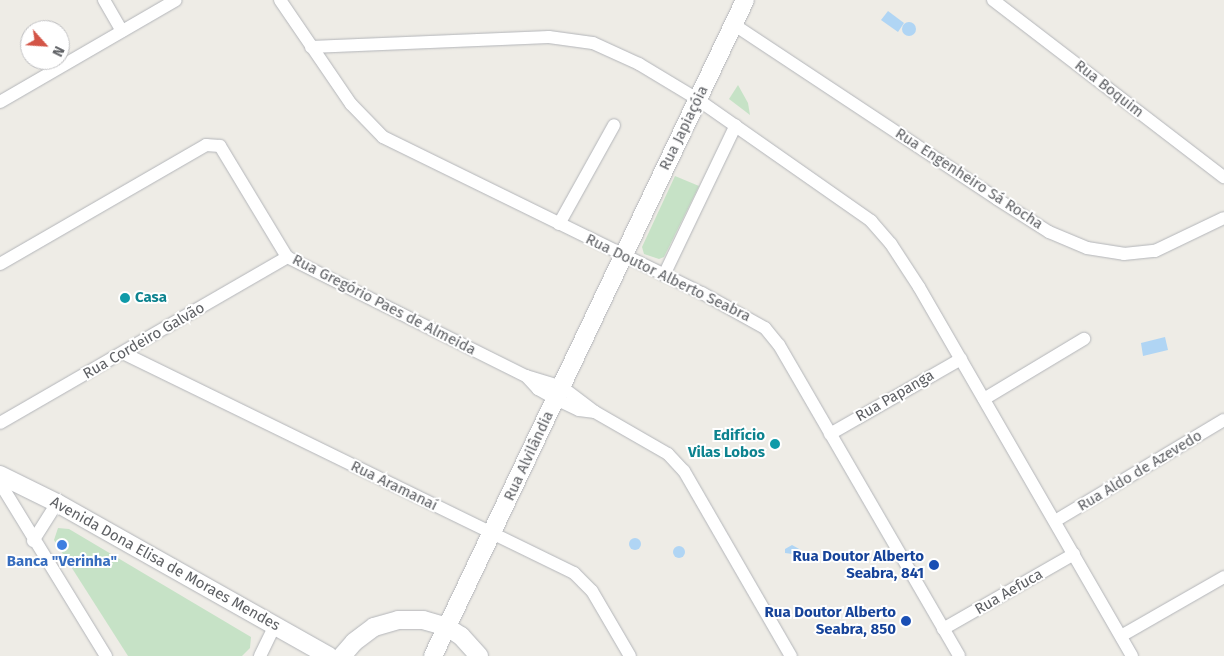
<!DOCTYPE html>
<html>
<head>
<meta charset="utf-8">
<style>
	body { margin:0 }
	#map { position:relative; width:1224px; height:656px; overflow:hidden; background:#eeece6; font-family:"Fira Sans",sans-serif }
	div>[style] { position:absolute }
	.green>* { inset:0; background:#c6e2c6 }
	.water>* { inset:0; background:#b0d5f4 }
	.round { border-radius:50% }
	.roads { filter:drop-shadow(0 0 1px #b3b5b9) drop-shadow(0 0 1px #b3b5b9) }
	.street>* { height:12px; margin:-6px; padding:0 6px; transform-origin:6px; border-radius:6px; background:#fff }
	.secondary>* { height:18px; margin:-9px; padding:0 9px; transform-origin:9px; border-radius:9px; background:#fff }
	.dots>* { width:14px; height:14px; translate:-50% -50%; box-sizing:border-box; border:2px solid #fff; border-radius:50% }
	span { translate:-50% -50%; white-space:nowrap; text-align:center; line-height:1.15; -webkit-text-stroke:4px #fff; paint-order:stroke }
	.street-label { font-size:15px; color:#5e6064 }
	.culture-label { font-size:15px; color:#0d838f; font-weight:700 }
	.left { translate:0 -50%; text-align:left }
	.right { translate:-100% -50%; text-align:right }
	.transit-label { font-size:15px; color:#164399; font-weight:700 }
	.shop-label { font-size:15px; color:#366cbe; font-weight:700 }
	.north { position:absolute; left:20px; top:20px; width:50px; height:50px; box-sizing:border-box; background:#fff; border:1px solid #bfbfc1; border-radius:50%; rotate:116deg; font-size:14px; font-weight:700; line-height:20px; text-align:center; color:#5e6064 }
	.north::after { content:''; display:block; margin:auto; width:18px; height:22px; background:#d35547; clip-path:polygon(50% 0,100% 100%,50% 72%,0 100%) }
</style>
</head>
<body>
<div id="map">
	<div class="green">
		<i style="clip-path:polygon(738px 85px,748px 103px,750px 115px,729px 99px)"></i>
		<i style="clip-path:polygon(675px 176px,699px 186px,664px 257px,659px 259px,644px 254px,642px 247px)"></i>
		<i style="clip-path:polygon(58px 528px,69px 529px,251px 637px,250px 648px,242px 656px,128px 656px,54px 540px)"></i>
	</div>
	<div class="water">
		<i style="clip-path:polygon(888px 11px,904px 23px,898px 32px,881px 20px)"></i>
		<i class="round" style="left:902px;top:22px;width:14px;height:14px"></i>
		<i style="clip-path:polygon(1165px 337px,1168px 350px,1143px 356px,1141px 343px)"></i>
		<i class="round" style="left:629px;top:538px;width:12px;height:12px"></i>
		<i style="clip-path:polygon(792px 545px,801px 550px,800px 555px,785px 553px,785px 549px)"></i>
		<i class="round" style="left:673px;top:546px;width:12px;height:12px"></i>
	</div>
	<div class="roads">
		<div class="street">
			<i style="left:104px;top:0;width:36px;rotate:60deg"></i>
			<i style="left:280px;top:0;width:126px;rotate:55.7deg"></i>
			<i style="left:351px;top:104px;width:46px;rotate:45.9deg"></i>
			<i style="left:383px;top:137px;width:355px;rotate:26.1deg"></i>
			<i style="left:702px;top:293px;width:72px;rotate:29.1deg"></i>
			<i style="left:765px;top:328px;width:22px;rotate:51deg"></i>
			<i style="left:779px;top:345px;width:359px;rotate:59.9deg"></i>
			<i style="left:993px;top:0;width:291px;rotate:37.5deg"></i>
			<i style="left:733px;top:24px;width:317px;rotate:33.5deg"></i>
			<i style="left:997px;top:199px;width:62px;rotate:32.4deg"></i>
			<i style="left:1049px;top:232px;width:41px;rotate:22.8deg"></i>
			<i style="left:1087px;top:248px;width:37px;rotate:9deg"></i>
			<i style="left:1124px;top:254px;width:31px;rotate:-6deg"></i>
			<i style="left:1155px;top:251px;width:76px;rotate:-25.6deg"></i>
			<i style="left:311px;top:47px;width:238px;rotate:-2.4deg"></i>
			<i style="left:549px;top:37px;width:44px;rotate:7.8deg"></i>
			<i style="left:593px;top:43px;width:51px;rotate:24.5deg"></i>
			<i style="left:639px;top:64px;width:68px;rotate:31.1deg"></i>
			<i style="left:697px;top:99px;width:213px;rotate:35deg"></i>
			<i style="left:871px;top:221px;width:30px;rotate:49deg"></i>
			<i style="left:891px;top:244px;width:51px;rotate:56.9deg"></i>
			<i style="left:919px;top:287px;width:426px;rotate:60deg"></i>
			<i style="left:0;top:102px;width:203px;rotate:-30.1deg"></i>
			<i style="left:559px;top:224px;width:113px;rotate:-60.9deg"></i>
			<i style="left:0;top:264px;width:238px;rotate:-30deg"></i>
			<i style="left:206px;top:145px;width:14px;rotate:4deg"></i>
			<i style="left:220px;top:146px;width:130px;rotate:58.9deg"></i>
			<i style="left:287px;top:257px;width:267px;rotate:26.5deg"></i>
			<i style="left:526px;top:376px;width:38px;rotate:17deg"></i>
			<i style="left:562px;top:387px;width:41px;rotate:37.1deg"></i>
			<i style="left:595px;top:412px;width:84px;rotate:29.9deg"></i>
			<i style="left:668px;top:454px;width:23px;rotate:47deg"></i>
			<i style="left:684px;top:471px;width:214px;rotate:60deg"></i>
			<i style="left:664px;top:275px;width:166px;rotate:-64.4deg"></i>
			<i style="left:123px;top:353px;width:502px;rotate:26deg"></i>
			<i style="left:574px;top:573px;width:25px;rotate:45deg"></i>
			<i style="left:592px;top:591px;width:75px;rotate:59.7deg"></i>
			<i style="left:526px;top:376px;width:18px;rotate:47deg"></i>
			<i style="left:538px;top:389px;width:21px;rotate:29deg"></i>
			<i style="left:556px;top:399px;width:25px;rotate:26deg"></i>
			<i style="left:579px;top:410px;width:16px;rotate:7deg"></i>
			<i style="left:984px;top:399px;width:117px;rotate:-31deg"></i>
			<i style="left:0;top:423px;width:332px;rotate:-30deg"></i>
			<i style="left:830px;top:434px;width:151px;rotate:-29.8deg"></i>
			<i style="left:0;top:483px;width:203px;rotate:58.5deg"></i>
			<i style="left:1055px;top:521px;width:197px;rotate:-30.9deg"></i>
			<i style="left:33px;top:541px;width:45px;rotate:-57.7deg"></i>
			<i style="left:943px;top:629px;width:151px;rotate:-29.8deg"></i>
			<i style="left:1121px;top:636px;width:119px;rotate:-29.8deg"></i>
			<i style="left:260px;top:656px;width:34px;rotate:-64deg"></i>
		</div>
		<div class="secondary">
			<i style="left:0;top:475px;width:64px;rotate:26.2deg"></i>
			<i style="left:57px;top:503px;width:312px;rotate:29.4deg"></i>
			<i style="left:342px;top:656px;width:18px;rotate:-49deg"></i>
			<i style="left:354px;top:642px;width:25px;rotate:-37deg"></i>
			<i style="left:374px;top:627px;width:25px;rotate:-16deg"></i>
			<i style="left:398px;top:620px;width:25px"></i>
			<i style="left:423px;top:620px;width:25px;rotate:16deg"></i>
			<i style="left:447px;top:627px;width:17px;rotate:33deg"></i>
			<i style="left:461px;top:636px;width:27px;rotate:48deg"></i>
			<i style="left:433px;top:656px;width:726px;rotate:-64.56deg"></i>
		</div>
	</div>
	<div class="dots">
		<i style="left:125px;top:298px;background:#0f9aa8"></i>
		<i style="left:775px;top:444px;background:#0f9aa8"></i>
		<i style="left:62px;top:545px;background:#3f7fe0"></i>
		<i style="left:934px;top:565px;background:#1a4fb4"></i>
		<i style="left:906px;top:621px;background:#1a4fb4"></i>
	</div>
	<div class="street-label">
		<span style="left:1109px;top:89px;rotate:38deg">Rua Boquim</span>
		<span style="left:684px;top:128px;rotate:-64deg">Rua Japiaçóia</span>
		<span style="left:969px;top:179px;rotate:33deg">Rua Engenheiro Sá Rocha</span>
		<span style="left:668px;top:278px;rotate:26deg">Rua Doutor Alberto Seabra</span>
		<span style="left:384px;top:305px;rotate:27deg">Rua Gregório Paes de Almeida</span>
		<span style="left:144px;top:341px;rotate:-30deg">Rua Cordeiro Galvão</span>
		<span style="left:895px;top:396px;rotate:-30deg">Rua Papanga</span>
		<span style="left:529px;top:456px;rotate:-65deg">Rua Alvilândia</span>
		<span style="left:1140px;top:471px;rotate:-31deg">Rua Aldo de Azevedo</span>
		<span style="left:394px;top:486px;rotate:26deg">Rua Aramanaí</span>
		<span style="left:165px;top:564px;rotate:29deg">Avenida Dona Elisa de Moraes Mendes</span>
		<span style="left:1009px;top:592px;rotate:-30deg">Rua Aefuca</span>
	</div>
	<div class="culture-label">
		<span class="left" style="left:135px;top:298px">Casa</span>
		<span class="right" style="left:765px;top:444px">Edifício<br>Vilas Lobos</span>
	</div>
	<div class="transit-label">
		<span class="right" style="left:924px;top:565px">Rua Doutor Alberto<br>Seabra, 841</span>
		<span class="right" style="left:896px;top:621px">Rua Doutor Alberto<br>Seabra, 850</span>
	</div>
	<div class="shop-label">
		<span style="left:62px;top:562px">Banca "Verinha"</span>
	</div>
	<div class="north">N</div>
</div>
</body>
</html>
